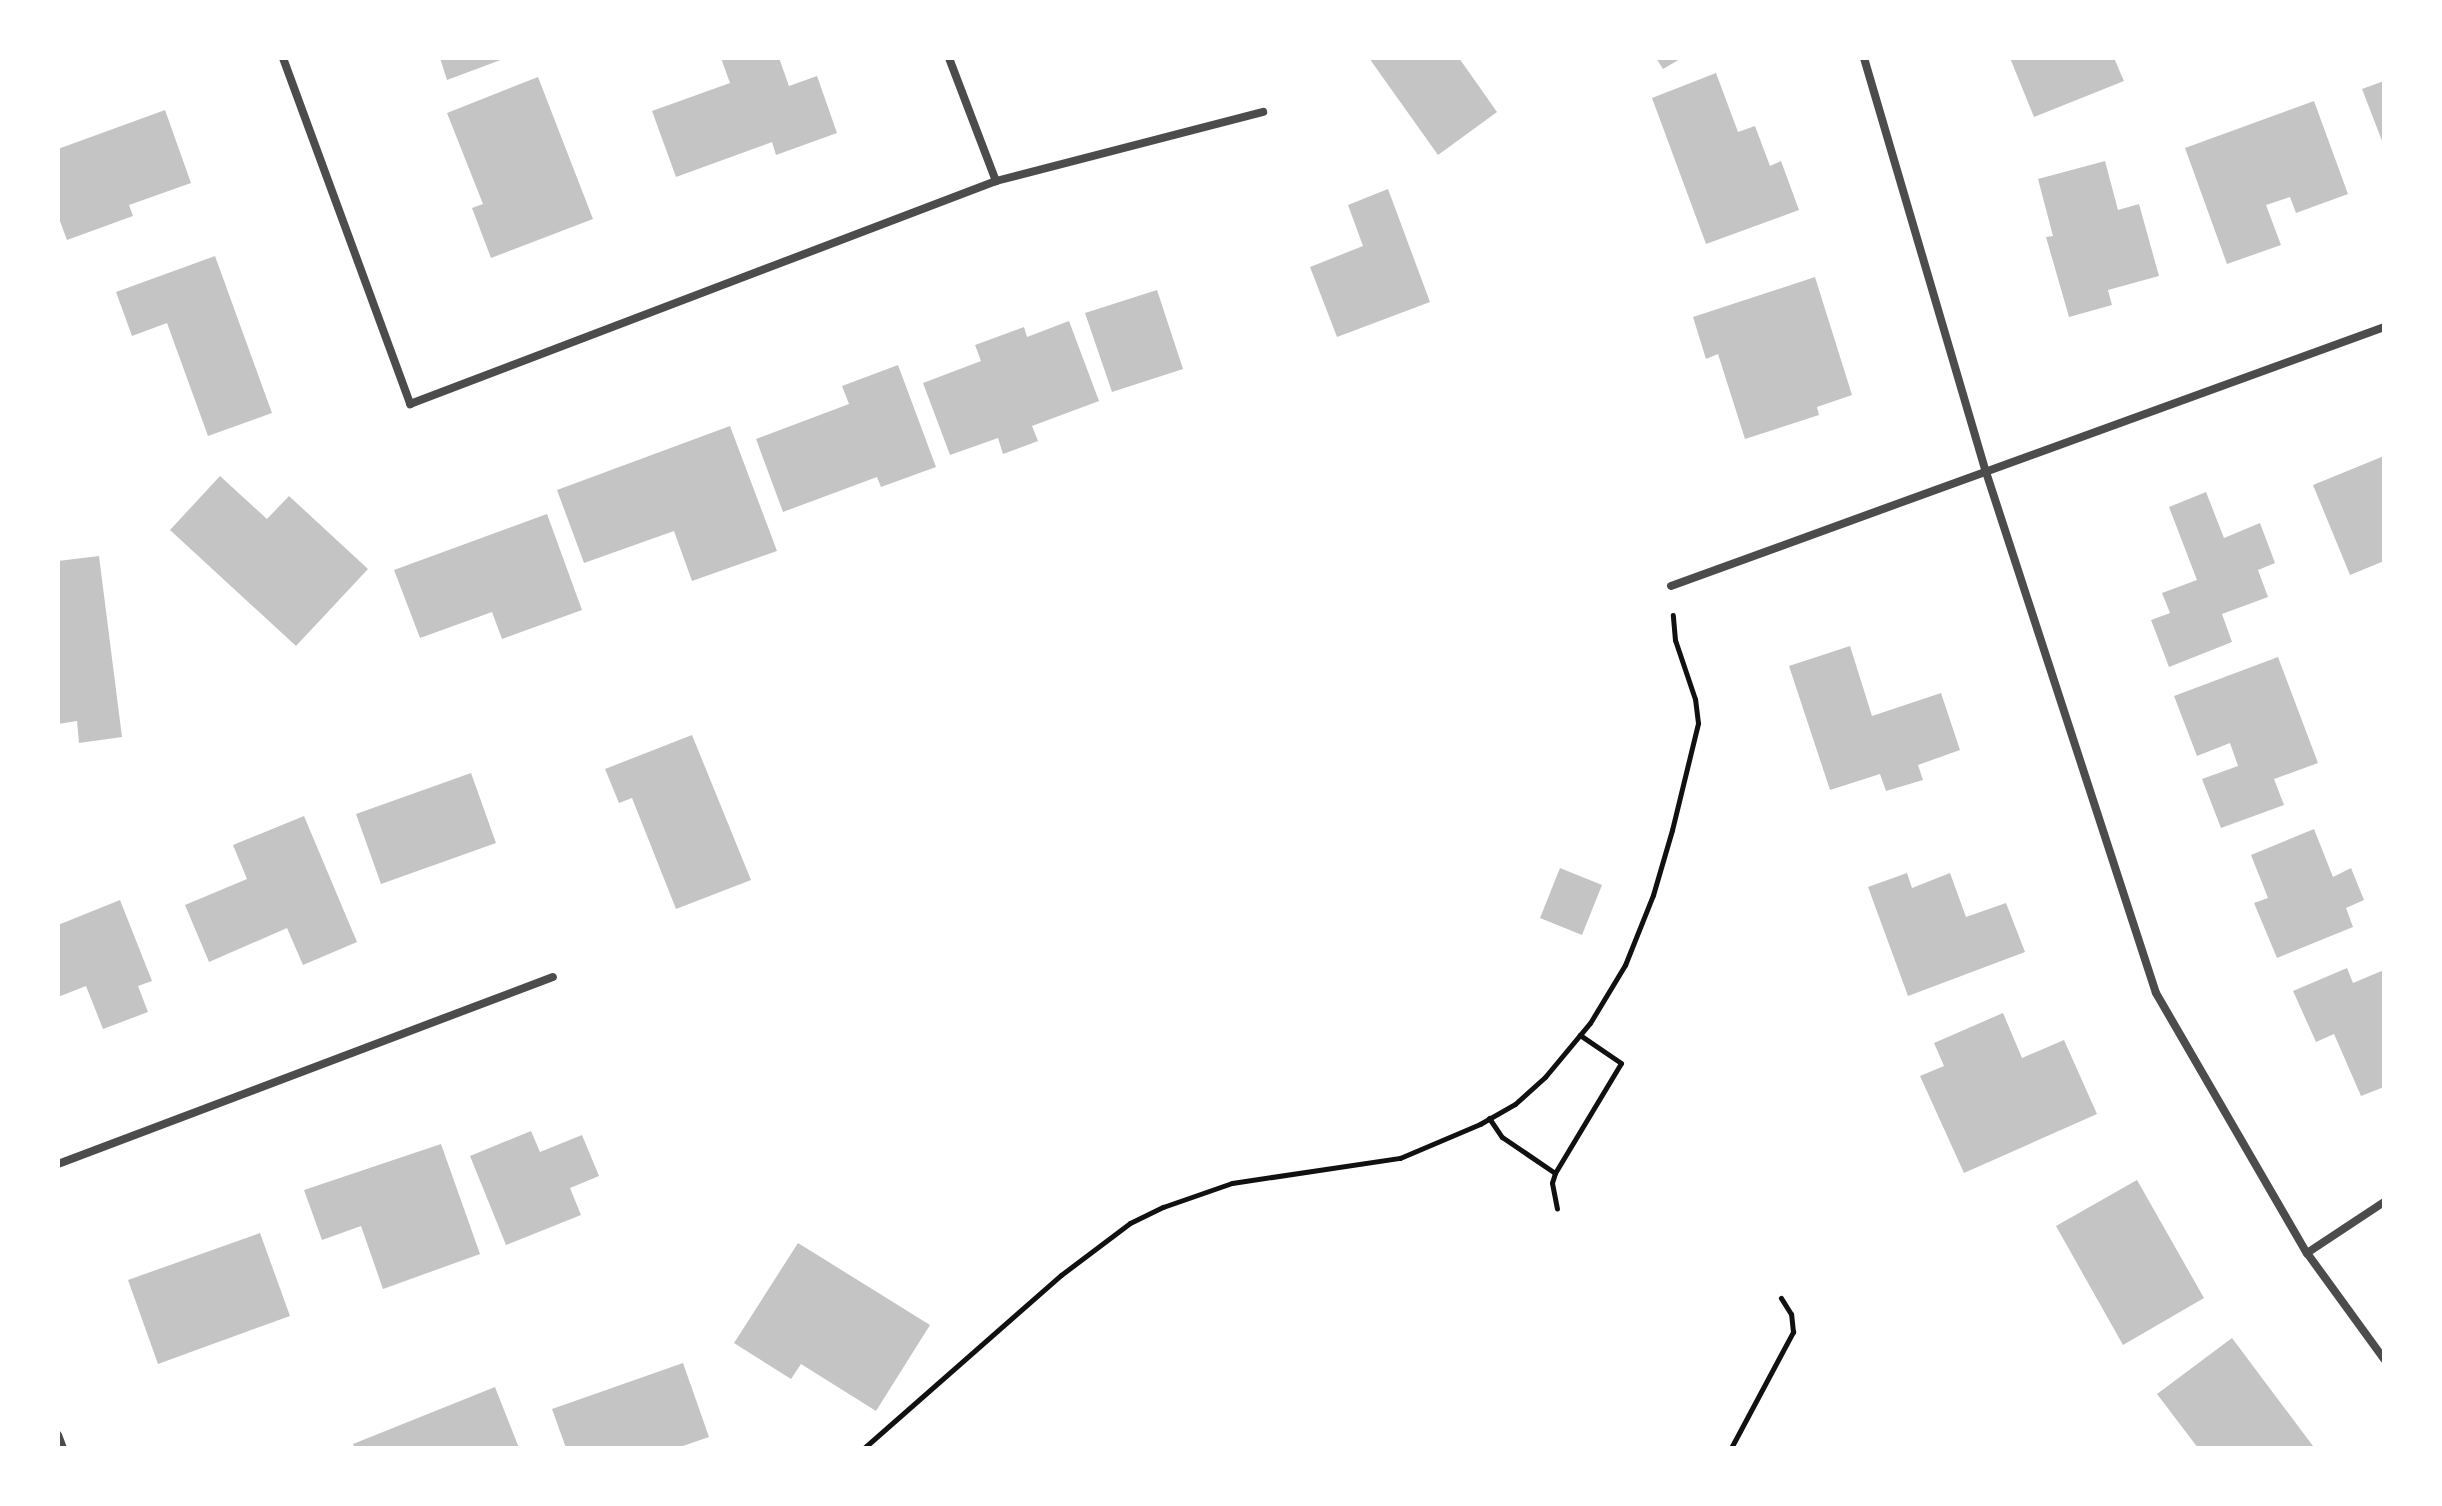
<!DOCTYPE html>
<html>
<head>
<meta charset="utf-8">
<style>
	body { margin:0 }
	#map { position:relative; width:2442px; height:1506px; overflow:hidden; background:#fff; font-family:"Crimson Pro",serif }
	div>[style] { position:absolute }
	.building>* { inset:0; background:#c4c4c4 }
	.path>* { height:5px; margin:-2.5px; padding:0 2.5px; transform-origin:2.5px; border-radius:2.5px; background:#111 }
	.minor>* { height:8px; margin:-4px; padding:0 4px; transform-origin:4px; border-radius:4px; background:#4c4c4c }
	span { translate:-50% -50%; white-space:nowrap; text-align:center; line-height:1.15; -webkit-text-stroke:8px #fff; paint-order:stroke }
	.frame { position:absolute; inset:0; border:60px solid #fff; pointer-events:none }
</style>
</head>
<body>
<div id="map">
	<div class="building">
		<i style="clip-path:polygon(440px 58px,506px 58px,447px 80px)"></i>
		<i style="clip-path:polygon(721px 58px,779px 58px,789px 86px,817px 76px,837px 133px,776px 155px,772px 142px,676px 177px,652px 111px,730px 83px)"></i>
		<i style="clip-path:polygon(1369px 58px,1459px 58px,1497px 112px,1438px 155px)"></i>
		<i style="clip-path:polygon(1656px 58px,1682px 58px,1663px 69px)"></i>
		<i style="clip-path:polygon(2010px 58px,2114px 58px,2124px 81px,2034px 117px)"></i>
		<i style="clip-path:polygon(1716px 73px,1738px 132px,1755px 126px,1770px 166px,1781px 161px,1799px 210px,1706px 244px,1652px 98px)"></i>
		<i style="clip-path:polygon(538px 77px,593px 219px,491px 258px,472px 208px,483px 204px,447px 113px)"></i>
		<i style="clip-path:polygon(2384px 81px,2384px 146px,2362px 89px)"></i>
		<i style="clip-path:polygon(2314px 101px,2348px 194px,2296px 213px,2290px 197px,2266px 205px,2281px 245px,2227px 264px,2185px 148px)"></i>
		<i style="clip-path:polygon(165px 110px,191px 183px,129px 205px,133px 216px,67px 240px,58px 216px,58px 149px)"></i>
		<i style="clip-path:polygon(2105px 161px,2118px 210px,2139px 204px,2159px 276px,2108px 290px,2112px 305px,2069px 317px,2046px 237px,2053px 236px,2038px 179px)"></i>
		<i style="clip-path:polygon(1388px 189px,1430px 302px,1337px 337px,1310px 267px,1363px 246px,1348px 205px)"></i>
		<i style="clip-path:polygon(215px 256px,272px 413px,208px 436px,167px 323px,132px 336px,116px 292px)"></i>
		<i style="clip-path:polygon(1815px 277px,1852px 395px,1817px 407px,1819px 415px,1745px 439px,1718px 354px,1706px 359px,1693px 317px)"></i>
		<i style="clip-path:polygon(1157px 290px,1183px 369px,1112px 392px,1085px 313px)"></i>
		<i style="clip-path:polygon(1069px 321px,1099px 401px,1032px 426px,1038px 441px,1003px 454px,998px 438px,950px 455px,923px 383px,981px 361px,975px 345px,1024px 327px,1027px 337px)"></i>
		<i style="clip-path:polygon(898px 365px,936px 467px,881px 487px,877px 477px,783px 512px,756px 439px,849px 404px,842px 386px)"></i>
		<i style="clip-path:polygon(730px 426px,777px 551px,692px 581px,674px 531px,584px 563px,557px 490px)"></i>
		<i style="clip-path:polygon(2384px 456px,2384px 561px,2350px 575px,2313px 485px)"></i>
		<i style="clip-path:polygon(220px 476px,267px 519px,289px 496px,368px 569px,296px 646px,170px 530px)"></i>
		<i style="clip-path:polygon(2206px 492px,2224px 538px,2260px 523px,2275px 563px,2258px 570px,2268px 597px,2222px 614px,2232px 642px,2169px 667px,2151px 620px,2170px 613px,2162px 593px,2197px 580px,2169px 507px)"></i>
		<i style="clip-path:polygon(547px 514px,582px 610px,502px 639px,492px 612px,420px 638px,394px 570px)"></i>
		<i style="clip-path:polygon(99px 556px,122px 737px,79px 743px,77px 721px,58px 724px,58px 561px)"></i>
		<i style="clip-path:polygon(1850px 646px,1872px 716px,1941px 693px,1960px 750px,1918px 765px,1923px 780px,1886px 791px,1880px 774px,1830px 790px,1789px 666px)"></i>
		<i style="clip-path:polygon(2278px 657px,2318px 763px,2274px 779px,2284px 805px,2221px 828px,2202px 779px,2238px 766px,2230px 743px,2197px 756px,2174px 696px)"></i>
		<i style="clip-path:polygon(692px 735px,751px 880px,676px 909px,632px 798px,619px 803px,605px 769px)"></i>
		<i style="clip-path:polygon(471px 773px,496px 843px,381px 884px,356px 814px)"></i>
		<i style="clip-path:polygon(304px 816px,357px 942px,303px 965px,287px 928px,209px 962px,185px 905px,247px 879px,233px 845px)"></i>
		<i style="clip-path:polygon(2314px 829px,2333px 877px,2351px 868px,2364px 900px,2346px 908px,2353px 927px,2277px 958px,2254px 903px,2268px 898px,2251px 855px)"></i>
		<i style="clip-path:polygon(1560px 868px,1602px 885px,1582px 935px,1540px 918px)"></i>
		<i style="clip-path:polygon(1907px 873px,1912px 888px,1950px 873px,1966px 917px,2006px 903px,2025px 952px,1908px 996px,1868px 887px)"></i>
		<i style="clip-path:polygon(120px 900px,152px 981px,138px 986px,148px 1012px,103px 1029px,86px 986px,58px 997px,58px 925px)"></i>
		<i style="clip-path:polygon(2347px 968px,2353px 983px,2384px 970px,2384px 1087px,2361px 1096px,2334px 1034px,2316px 1042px,2293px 991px)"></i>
		<i style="clip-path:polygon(2003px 1013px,2022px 1058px,2064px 1040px,2097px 1114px,1964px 1173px,1920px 1076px,1944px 1066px,1934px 1043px)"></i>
		<i style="clip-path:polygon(531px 1131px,540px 1152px,582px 1135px,599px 1176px,570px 1188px,581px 1215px,506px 1245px,470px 1156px)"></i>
		<i style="clip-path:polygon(441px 1144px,480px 1254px,383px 1289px,361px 1226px,322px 1240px,304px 1190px)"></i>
		<i style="clip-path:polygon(2137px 1180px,2204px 1298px,2123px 1345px,2056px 1226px)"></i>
		<i style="clip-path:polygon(260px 1233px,290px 1316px,158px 1364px,128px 1280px)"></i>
		<i style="clip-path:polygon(798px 1243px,930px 1325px,876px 1411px,801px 1364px,791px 1379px,734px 1343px)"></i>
		<i style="clip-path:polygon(2232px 1338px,2313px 1446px,2310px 1448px,2198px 1448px,2157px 1394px)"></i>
		<i style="clip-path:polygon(683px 1363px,709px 1437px,677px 1448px,566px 1448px,552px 1409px)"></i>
		<i style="clip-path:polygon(495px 1387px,519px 1448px,355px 1448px,353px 1444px)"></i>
	</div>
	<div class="path">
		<i style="left:1489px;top:1118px;width:23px;rotate:56deg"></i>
		<i style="left:1502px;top:1137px;width:64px;rotate:34.2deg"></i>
		<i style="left:1555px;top:1173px;width:10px;rotate:107deg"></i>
		<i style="left:1552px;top:1183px;width:26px;rotate:79deg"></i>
		<i style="left:1555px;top:1173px;width:128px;rotate:-59deg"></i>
		<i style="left:1621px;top:1063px;width:50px;rotate:-145.7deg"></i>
		<i style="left:864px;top:1448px;width:262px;rotate:-41.3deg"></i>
		<i style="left:1061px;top:1275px;width:86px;rotate:-37deg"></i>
		<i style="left:1130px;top:1223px;width:37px;rotate:-26deg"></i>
		<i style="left:1163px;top:1207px;width:73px;rotate:-19.2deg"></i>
		<i style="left:1232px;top:1183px;width:170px;rotate:-8.5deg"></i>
		<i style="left:1400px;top:1158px;width:87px;rotate:-23deg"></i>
		<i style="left:1480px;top:1124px;width:40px;rotate:-29.7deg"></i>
		<i style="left:1515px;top:1104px;width:40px;rotate:-42deg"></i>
		<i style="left:1545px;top:1077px;width:70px;rotate:-50.2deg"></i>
		<i style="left:1590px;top:1023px;width:68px;rotate:-58.9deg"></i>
		<i style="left:1625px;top:965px;width:75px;rotate:-68.2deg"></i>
		<i style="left:1653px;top:895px;width:68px;rotate:-73.7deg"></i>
		<i style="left:1672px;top:830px;width:110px;rotate:-76.3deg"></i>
		<i style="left:1698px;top:723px;width:24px;rotate:-97deg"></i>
		<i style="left:1695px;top:699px;width:62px;rotate:-108.7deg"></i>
		<i style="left:1675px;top:640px;width:25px;rotate:-95deg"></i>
		<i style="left:1731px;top:1448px;width:132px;rotate:-61.9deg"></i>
		<i style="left:1793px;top:1332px;width:18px;rotate:-96deg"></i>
		<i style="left:1791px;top:1314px;width:19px;rotate:-122deg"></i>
	</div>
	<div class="minor">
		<i style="left:283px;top:58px;width:369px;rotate:69.8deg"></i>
		<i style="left:410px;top:404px;width:627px;rotate:-20.83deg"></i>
		<i style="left:996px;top:181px;width:276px;rotate:-14.5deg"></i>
		<i style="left:949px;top:58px;width:132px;rotate:69.1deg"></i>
		<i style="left:1864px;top:58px;width:432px;rotate:73.6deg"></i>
		<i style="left:1986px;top:472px;width:548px;rotate:71.93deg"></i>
		<i style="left:2156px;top:993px;width:301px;rotate:59.9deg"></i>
		<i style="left:2307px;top:1253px;width:131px;rotate:54deg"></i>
		<i style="left:1671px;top:586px;width:759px;rotate:-19.96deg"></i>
		<i style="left:58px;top:1164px;width:529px;rotate:-20.7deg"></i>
		<i style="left:2307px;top:1253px;width:92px;rotate:-33.5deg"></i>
		<i style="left:58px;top:1435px;width:14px;rotate:69deg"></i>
	</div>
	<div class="frame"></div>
</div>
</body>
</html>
